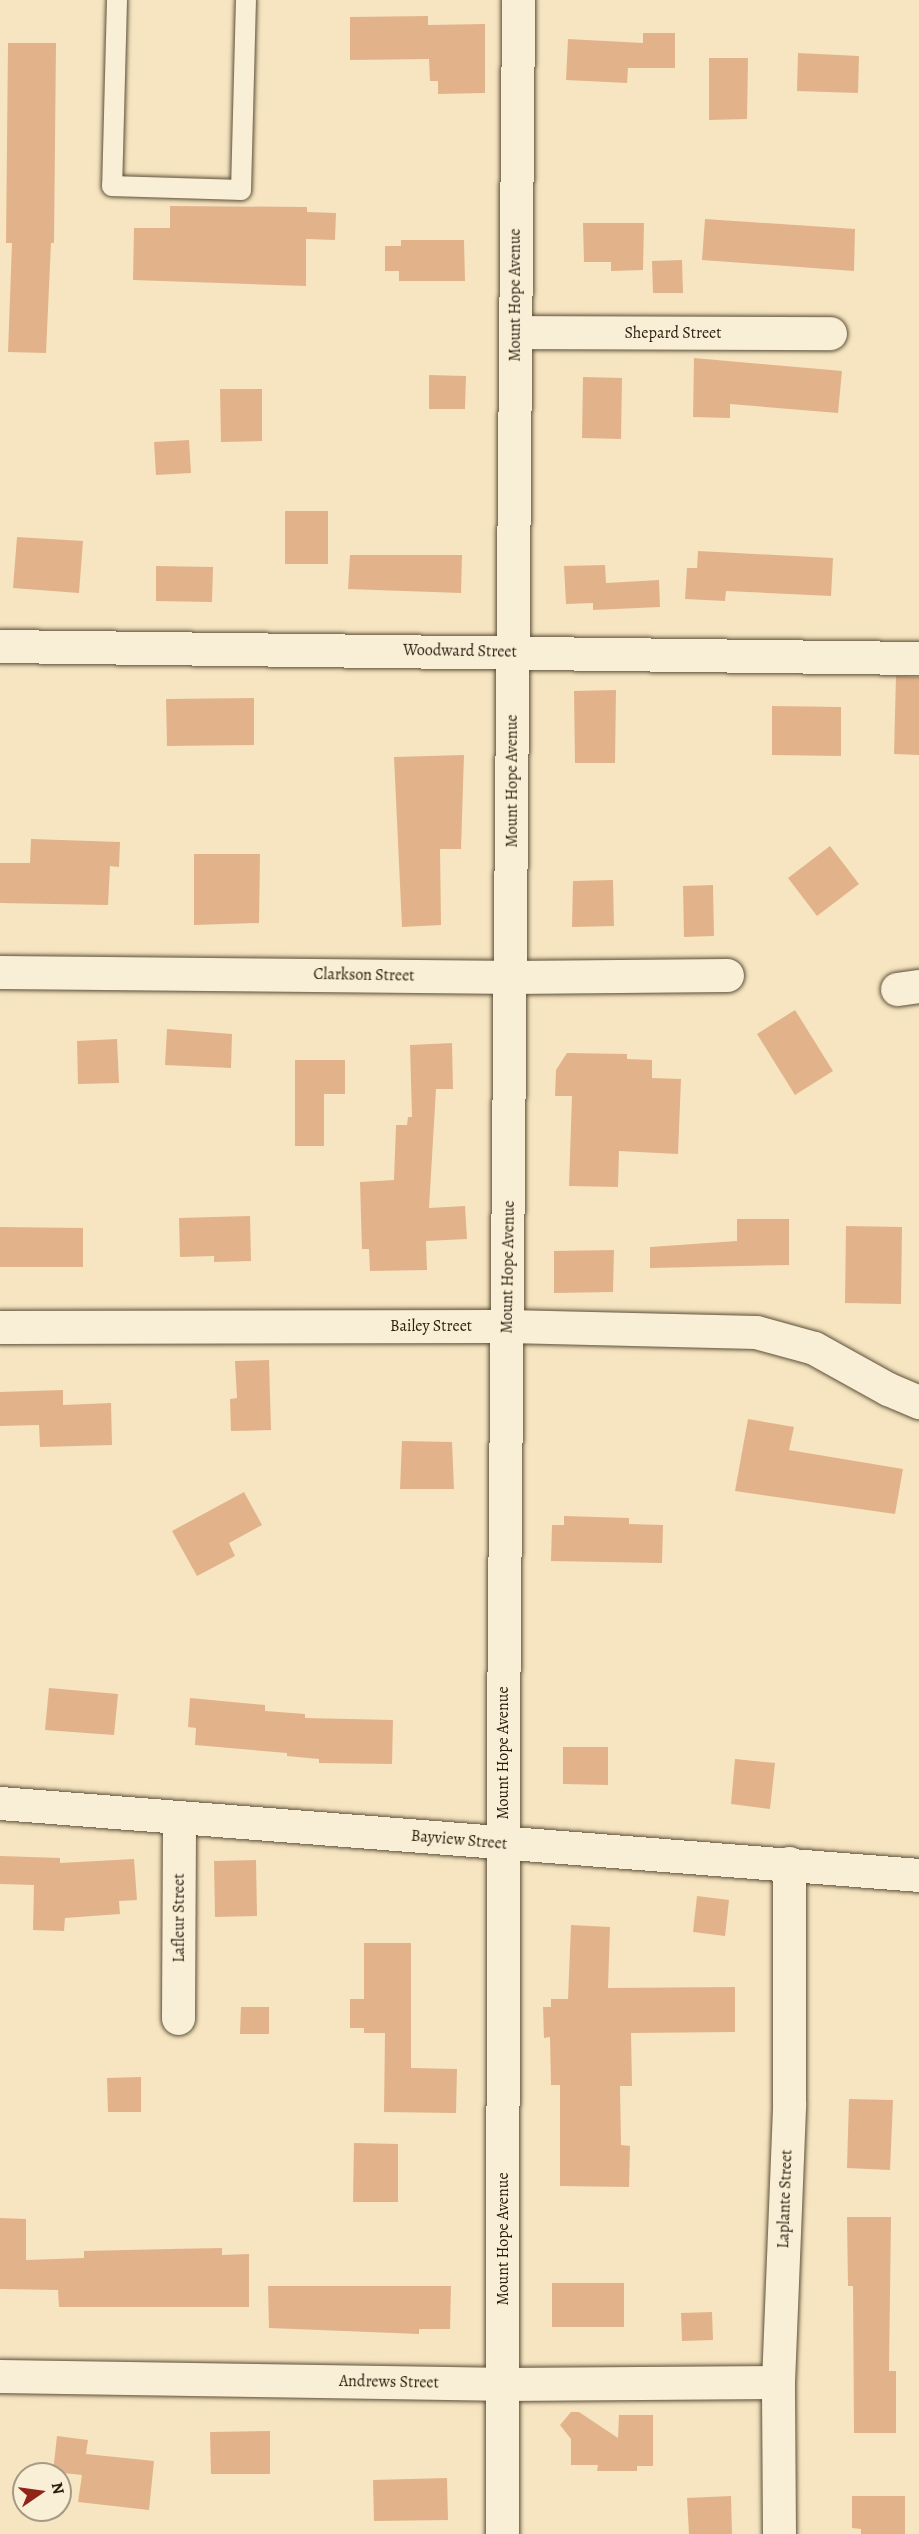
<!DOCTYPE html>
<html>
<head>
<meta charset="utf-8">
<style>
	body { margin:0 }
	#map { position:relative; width:919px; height:2534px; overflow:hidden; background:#f6e5c0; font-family:Alegreya,serif }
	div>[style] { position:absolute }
	.building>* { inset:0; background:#e2b38b }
	.roads { filter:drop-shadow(0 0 2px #5d4f39) drop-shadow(0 0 2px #5d4f39) }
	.service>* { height:20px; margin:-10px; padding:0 10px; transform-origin:10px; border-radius:10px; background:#f9eed6 }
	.minor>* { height:33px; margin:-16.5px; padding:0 16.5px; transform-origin:16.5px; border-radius:16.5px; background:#f9eed6 }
	.secondary>* { height:33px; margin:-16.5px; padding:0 16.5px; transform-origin:16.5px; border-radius:16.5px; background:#f9eed6 }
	span { translate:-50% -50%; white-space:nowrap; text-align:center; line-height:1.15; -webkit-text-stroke:4.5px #f9eed6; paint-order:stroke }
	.street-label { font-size:16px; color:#2a1d0c }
	.north { position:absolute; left:12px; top:2462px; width:60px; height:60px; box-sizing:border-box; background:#f9eed6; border:2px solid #a69a85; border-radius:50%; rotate:77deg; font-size:16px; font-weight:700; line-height:24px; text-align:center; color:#2a1d0c }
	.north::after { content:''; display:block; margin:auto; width:21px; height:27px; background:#8f2418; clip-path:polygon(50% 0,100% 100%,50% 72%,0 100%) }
</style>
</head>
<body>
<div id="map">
	<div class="building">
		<i style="clip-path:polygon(428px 16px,428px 25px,485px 24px,485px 93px,438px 94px,438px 81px,430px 81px,429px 59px,350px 60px,350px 17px)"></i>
		<i style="clip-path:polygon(643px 33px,675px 33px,675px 68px,628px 68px,627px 83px,566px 80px,568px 39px,643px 43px)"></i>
		<i style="clip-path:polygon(8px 43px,56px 43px,54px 243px,51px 243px,46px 353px,8px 352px,12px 243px,6px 243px)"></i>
		<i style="clip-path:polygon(798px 53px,859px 56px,858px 93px,797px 91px)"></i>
		<i style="clip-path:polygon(709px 58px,748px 58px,747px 119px,709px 120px)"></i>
		<i style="clip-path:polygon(170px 206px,307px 207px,307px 212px,336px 213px,335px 240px,306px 239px,306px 286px,133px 280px,134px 228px,170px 228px)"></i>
		<i style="clip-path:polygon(705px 219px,855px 229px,854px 271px,702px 260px)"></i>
		<i style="clip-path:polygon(583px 223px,644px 223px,643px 270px,611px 271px,611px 262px,584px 262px)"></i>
		<i style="clip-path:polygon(401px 240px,464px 240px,465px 281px,399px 281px,399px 271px,385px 271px,385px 246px,401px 246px)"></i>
		<i style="clip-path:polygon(682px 260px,683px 293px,653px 293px,652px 261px)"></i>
		<i style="clip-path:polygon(694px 358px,842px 371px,838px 413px,730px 404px,730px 418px,693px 417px)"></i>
		<i style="clip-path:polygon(429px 375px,466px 376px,465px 409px,429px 409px)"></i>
		<i style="clip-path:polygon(583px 377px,622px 378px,621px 439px,582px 438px)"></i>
		<i style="clip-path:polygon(220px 389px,262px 389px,262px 441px,221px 442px)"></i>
		<i style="clip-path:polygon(189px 440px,191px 473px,156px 475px,154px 442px)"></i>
		<i style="clip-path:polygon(285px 511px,328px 511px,328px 564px,285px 564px)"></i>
		<i style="clip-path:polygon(17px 537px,83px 541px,79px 593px,13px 588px)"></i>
		<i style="clip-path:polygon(698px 551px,833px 558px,831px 596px,726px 591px,725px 601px,685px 599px,687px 568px,697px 568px)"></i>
		<i style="clip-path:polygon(350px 555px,462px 555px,461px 593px,348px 589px)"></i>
		<i style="clip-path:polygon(605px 565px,606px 583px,659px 580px,660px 607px,593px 610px,593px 603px,566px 604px,564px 566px)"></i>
		<i style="clip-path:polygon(156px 566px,213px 567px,212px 602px,156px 601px)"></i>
		<i style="clip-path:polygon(896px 676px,919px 677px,919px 755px,894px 754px)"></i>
		<i style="clip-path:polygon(616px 690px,615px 763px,575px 763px,574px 691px)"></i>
		<i style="clip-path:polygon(254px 698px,254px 745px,167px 746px,166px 699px)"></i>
		<i style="clip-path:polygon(772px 706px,841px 707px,841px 756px,772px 755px)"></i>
		<i style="clip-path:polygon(464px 755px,461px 849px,440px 849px,441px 925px,402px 927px,394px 757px)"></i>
		<i style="clip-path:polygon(31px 839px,120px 842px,119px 867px,110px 866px,108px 905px,0 903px,0 863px,30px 863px)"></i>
		<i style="clip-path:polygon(830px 846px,859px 884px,817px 916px,788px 878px)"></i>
		<i style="clip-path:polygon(194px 854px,260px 854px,259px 923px,194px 925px)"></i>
		<i style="clip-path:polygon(613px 880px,614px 926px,572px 927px,573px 881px)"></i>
		<i style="clip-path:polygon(713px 885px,714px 936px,684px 937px,683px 886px)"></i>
		<i style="clip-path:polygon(795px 1010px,833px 1071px,795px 1095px,757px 1034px)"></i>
		<i style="clip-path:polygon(167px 1029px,232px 1034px,231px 1068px,165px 1065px)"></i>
		<i style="clip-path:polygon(117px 1039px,119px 1083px,78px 1084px,77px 1041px)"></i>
		<i style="clip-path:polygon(452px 1043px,453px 1089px,436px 1089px,429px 1208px,465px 1206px,467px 1239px,426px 1241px,427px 1270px,370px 1271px,369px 1249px,362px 1249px,360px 1182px,394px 1180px,396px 1125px,407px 1125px,408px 1117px,412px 1117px,410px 1045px)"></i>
		<i style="clip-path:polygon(567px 1053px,627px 1054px,627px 1059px,652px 1060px,652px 1078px,681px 1079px,678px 1154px,619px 1151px,618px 1187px,569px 1186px,572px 1096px,555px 1096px,556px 1070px)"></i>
		<i style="clip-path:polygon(295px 1060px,345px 1060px,345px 1094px,324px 1094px,324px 1146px,295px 1146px)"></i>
		<i style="clip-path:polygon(250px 1216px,251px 1261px,214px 1262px,214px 1256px,180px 1257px,179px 1218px)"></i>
		<i style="clip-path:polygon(737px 1219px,789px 1219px,789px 1265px,650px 1268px,650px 1247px,737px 1241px)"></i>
		<i style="clip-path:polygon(846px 1226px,902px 1227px,901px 1304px,845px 1303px)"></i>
		<i style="clip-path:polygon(0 1227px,83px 1228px,83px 1267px,0 1267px)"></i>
		<i style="clip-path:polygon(614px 1250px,613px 1292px,554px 1293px,554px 1251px)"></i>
		<i style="clip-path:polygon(269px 1360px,271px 1430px,231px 1431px,230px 1399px,237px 1398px,235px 1361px)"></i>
		<i style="clip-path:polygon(63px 1390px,63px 1405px,111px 1403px,112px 1445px,40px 1447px,39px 1425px,0 1426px,0 1392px)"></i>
		<i style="clip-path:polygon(748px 1419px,794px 1427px,789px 1450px,903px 1469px,895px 1514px,735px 1491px)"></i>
		<i style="clip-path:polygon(402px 1441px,452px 1442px,454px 1489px,400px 1489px)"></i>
		<i style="clip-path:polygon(244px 1492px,262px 1525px,229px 1543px,235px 1556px,197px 1576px,172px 1531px)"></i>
		<i style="clip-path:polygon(564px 1516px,629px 1518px,629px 1524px,663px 1525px,662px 1563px,551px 1561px,552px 1525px,564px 1525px)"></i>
		<i style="clip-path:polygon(49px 1688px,118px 1694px,114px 1735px,45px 1730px)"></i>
		<i style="clip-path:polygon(190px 1698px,265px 1705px,265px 1711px,305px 1714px,305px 1718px,393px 1720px,392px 1764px,319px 1763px,319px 1759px,287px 1756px,287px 1753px,195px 1745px,196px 1728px,188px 1727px)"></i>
		<i style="clip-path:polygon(563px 1747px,608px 1747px,608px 1785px,563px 1784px)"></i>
		<i style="clip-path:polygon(735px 1759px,775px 1763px,770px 1809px,731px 1804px)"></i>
		<i style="clip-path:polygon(0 1856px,60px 1858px,60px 1863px,134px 1859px,137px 1900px,119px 1901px,120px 1914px,65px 1918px,64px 1931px,33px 1930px,34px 1885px,0 1884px)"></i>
		<i style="clip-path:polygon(256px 1860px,257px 1916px,215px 1917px,214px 1861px)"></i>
		<i style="clip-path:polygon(697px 1896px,729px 1900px,725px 1936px,693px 1932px)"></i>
		<i style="clip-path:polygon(571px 1925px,610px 1927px,608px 1988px,735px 1987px,735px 2032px,631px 2033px,632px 2086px,620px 2086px,621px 2145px,630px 2146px,629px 2187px,560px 2186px,560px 2085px,551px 2085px,550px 2037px,544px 2038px,543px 2007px,551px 2007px,551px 1999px,568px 1999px)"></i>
		<i style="clip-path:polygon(364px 1943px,411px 1943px,411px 2068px,457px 2069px,456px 2113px,384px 2112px,385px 2033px,364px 2033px,364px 2028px,350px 2028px,350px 1999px,364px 1999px)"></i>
		<i style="clip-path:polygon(241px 2007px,269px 2007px,269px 2034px,240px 2034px)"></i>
		<i style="clip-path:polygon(141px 2077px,141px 2112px,108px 2112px,107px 2078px)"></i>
		<i style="clip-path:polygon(849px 2099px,893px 2100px,890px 2170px,847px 2168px)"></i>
		<i style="clip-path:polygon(354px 2143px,398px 2144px,398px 2202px,353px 2202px)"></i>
		<i style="clip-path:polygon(847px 2217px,891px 2217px,889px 2371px,896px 2371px,896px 2433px,854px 2433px,853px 2286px,848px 2286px)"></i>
		<i style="clip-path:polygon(0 2218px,26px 2219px,26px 2260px,84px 2258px,84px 2251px,169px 2249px,222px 2248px,222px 2255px,249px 2254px,249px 2307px,59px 2307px,58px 2290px,0 2289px)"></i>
		<i style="clip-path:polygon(552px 2283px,624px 2283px,624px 2327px,552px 2327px)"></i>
		<i style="clip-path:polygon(268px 2286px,451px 2286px,450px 2329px,419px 2329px,419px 2334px,269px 2328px)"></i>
		<i style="clip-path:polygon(712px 2312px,713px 2340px,682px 2341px,681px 2313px)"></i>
		<i style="clip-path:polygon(571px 2412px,579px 2412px,618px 2438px,619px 2415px,653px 2415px,653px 2466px,637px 2466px,637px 2471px,597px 2471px,598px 2465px,571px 2465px,571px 2439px,560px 2425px)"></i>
		<i style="clip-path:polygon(270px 2431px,270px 2474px,211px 2474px,210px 2432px)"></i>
		<i style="clip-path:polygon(57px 2436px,88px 2440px,86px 2454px,154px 2461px,149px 2510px,78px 2502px,82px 2475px,53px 2472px)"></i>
		<i style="clip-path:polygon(447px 2478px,448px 2520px,374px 2521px,373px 2480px)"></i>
		<i style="clip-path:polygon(731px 2496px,732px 2534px,689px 2534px,687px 2498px)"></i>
		<i style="clip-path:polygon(852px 2496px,905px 2496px,905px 2534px,861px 2534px,861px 2529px,852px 2528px)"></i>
	</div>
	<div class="roads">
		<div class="service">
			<i style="left:117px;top:0;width:186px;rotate:91.5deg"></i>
			<i style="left:112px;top:186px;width:129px;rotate:1.8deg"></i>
			<i style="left:241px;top:190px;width:190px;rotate:-88.5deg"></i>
		</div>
		<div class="minor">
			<i style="left:515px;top:332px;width:315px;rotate:0.2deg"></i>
			<i style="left:0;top:646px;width:919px;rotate:0.75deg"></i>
			<i style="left:0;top:972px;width:511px;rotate:0.56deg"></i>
			<i style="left:511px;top:977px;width:216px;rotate:-0.5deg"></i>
			<i style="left:897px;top:989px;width:22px;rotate:-8deg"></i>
			<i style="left:0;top:1327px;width:508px;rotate:-0.11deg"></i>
			<i style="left:508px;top:1326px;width:248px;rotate:1.4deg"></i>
			<i style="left:756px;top:1332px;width:60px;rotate:15.4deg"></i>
			<i style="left:814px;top:1348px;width:85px;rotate:29deg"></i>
			<i style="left:888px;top:1389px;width:34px;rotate:23deg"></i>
			<i style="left:0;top:1803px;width:922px;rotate:4.48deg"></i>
			<i style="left:178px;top:2018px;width:200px;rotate:-89.7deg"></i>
			<i style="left:0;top:2376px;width:503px;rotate:0.91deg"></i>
			<i style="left:503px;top:2384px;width:275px;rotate:-0.4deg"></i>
			<i style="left:779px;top:2534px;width:152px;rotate:-90.4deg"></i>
			<i style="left:778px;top:2382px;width:279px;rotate:-87.7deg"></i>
			<i style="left:789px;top:2103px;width:240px;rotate:-90deg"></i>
		</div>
		<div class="secondary">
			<i style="left:502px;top:2534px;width:803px;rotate:-89.93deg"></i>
			<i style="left:503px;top:1731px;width:1731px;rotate:-89.5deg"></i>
		</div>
	</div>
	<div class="street-label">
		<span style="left:515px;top:295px;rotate:-90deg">Mount Hope Avenue</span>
		<span style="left:673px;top:333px">Shepard Street</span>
		<span style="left:460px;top:651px;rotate:1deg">Woodward Street</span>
		<span style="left:512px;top:781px;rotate:-90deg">Mount Hope Avenue</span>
		<span style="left:364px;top:975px;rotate:1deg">Clarkson Street</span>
		<span style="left:508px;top:1267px;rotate:-89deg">Mount Hope Avenue</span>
		<span style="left:431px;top:1326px">Bailey Street</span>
		<span style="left:503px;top:1753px;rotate:-90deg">Mount Hope Avenue</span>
		<span style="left:459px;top:1840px;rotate:5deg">Bayview Street</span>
		<span style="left:179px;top:1918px;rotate:-90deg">Lafleur Street</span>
		<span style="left:785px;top:2199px;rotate:-88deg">Laplante Street</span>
		<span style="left:503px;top:2239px;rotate:-90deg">Mount Hope Avenue</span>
		<span style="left:389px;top:2382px;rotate:1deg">Andrews Street</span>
	</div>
	<div class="north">N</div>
</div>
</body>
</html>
